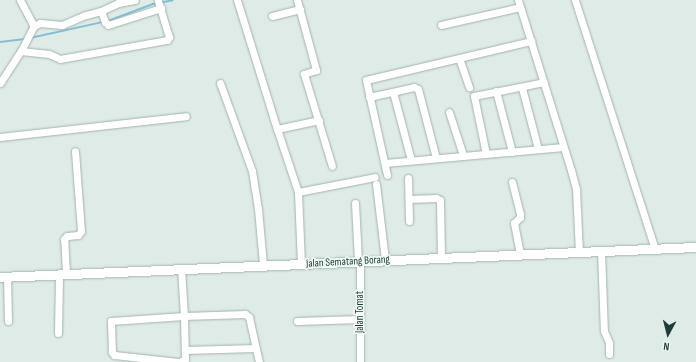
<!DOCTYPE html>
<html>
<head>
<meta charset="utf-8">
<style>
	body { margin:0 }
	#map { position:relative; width:696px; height:362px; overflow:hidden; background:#dfebe7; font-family:"Sofia Sans Condensed",sans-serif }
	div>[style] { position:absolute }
	.stream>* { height:2px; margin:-1px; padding:0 1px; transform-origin:1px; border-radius:1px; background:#82bfd5 }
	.roads { filter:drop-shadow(0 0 1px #a2b3af) drop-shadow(0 0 1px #a2b3af) }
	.street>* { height:7px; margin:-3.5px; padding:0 3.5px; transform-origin:3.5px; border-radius:3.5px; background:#fff }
	.secondary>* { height:9px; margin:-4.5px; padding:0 4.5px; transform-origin:4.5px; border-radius:4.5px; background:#fff }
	span { translate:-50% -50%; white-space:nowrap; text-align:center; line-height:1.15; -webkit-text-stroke:3.5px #eff8f4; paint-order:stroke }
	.street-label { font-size:11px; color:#1f3c38 }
	.north { position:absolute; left:648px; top:314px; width:40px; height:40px; -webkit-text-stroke:3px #eff8f4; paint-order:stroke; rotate:187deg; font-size:11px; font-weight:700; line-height:16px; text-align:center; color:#1f3c38 }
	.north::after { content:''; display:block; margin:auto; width:14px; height:18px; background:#1f3c38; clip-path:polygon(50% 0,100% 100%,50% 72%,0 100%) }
</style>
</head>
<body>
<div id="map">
	<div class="stream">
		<i style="left:108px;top:21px;width:48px;rotate:-20.7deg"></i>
		<i style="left:153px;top:4px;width:20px;rotate:-11deg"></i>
		<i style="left:30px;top:38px;width:75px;rotate:-12.4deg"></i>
		<i style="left:0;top:42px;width:25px;rotate:-7deg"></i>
	</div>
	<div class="roads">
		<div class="street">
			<i style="left:20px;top:0;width:30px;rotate:62deg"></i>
			<i style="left:34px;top:26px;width:7px;rotate:-27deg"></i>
			<i style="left:40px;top:23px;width:22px;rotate:5deg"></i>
			<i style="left:62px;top:25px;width:26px;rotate:-23deg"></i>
			<i style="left:86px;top:15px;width:16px;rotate:-15deg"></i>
			<i style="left:101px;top:11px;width:19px;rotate:-25deg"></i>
			<i style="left:118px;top:3px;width:17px;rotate:-10deg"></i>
			<i style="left:237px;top:0;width:135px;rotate:72.8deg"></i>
			<i style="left:297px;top:0;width:73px;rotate:74.8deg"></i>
			<i style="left:316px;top:70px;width:13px;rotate:162deg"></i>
			<i style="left:304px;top:74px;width:96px;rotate:73.1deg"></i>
			<i style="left:518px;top:0;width:178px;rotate:72.7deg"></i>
			<i style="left:571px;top:170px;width:20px;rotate:75deg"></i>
			<i style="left:576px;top:189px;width:63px;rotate:87.3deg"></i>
			<i style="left:575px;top:0;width:262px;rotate:72.2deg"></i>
			<i style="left:101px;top:11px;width:12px;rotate:70deg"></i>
			<i style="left:105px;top:22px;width:4px;rotate:45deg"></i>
			<i style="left:108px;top:25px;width:56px;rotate:-17.8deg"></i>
			<i style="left:272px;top:16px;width:29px;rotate:-14deg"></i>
			<i style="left:441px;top:25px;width:81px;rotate:-12.8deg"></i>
			<i style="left:21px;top:51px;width:28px;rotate:6deg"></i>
			<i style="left:49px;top:54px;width:12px;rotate:24deg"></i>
			<i style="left:60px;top:59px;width:109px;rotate:-10.1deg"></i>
			<i style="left:167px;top:40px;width:4px;rotate:-56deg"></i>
			<i style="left:169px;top:37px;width:39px;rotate:-107deg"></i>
			<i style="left:459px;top:58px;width:31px;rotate:71deg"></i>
			<i style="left:0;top:83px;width:38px;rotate:-57deg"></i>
			<i style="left:21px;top:51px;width:28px;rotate:-63deg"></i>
			<i style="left:220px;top:83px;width:94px;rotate:70deg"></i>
			<i style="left:252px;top:171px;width:38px;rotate:81deg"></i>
			<i style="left:258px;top:209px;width:55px;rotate:84.8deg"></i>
			<i style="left:522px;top:88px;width:63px;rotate:75.3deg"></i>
			<i style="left:496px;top:91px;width:63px;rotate:75.3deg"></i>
			<i style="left:393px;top:92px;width:70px;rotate:75.2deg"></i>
			<i style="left:369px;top:97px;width:46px;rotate:-12.5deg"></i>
			<i style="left:414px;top:87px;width:4px;rotate:27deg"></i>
			<i style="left:418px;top:89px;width:71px;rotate:75.4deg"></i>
			<i style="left:449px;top:112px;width:45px;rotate:72deg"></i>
			<i style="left:0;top:137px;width:187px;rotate:-6.4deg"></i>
			<i style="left:486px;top:154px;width:59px;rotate:-101.7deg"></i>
			<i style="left:474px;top:96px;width:71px;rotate:-11.3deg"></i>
			<i style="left:385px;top:163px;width:179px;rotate:-5.1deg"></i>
			<i style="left:387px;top:175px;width:97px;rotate:-102.5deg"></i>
			<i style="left:366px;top:80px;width:170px;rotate:-13.3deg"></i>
			<i style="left:408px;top:178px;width:43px;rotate:88.7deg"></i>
			<i style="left:512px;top:182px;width:33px;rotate:76deg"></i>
			<i style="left:520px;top:214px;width:3px;rotate:90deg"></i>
			<i style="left:520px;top:217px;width:8px;rotate:135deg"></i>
			<i style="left:514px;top:223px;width:32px;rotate:79deg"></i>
			<i style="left:376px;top:184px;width:77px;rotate:83.2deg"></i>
			<i style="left:298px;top:192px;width:78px;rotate:-11deg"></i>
			<i style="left:409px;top:199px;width:27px;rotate:-2deg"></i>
			<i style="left:436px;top:198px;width:4px;rotate:27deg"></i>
			<i style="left:440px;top:200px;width:57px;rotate:89deg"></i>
			<i style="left:355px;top:203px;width:58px;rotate:87deg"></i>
			<i style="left:601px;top:251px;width:80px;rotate:87.9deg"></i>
			<i style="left:604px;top:331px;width:13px;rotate:67deg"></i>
			<i style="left:609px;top:343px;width:11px;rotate:90deg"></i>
			<i style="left:301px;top:264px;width:72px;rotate:-92.4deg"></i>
			<i style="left:298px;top:192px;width:66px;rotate:-108.4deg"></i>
			<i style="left:277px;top:129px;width:43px;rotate:-12.1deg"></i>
			<i style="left:181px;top:268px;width:48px;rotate:86.4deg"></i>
			<i style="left:184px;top:316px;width:61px;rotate:-1.9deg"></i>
			<i style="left:245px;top:314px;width:5px;rotate:37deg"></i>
			<i style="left:249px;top:317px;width:46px;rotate:77.5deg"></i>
			<i style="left:66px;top:273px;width:34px;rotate:-93deg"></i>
			<i style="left:64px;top:239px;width:4px;rotate:-45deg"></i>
			<i style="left:67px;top:236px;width:11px;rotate:-5deg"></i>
			<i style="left:78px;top:235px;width:5px;rotate:-53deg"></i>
			<i style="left:81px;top:231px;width:80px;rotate:-94.3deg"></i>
			<i style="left:7px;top:277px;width:44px;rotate:88.7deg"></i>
			<i style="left:297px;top:321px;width:63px;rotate:-1.8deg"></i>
			<i style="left:58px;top:333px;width:59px;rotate:-89deg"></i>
			<i style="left:185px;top:350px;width:70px;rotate:-1.6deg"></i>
			<i style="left:178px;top:362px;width:64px;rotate:-173.8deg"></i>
			<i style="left:114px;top:355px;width:4px;rotate:-124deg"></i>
			<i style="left:112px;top:352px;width:31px;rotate:-92deg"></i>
			<i style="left:111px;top:321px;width:73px;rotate:-3.9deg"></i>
			<i style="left:184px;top:316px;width:43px;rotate:88.7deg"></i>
			<i style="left:185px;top:359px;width:6px;rotate:149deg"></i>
			<i style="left:360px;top:362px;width:101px;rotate:-90deg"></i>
		</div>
		<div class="secondary">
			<i style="left:0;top:277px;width:697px;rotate:-2.47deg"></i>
		</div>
	</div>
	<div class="street-label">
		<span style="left:348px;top:262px;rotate:-3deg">Jalan Sematang Borang</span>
		<span style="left:360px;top:312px;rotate:-90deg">Jalan Tomat</span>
	</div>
	<div class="north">N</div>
</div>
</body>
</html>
